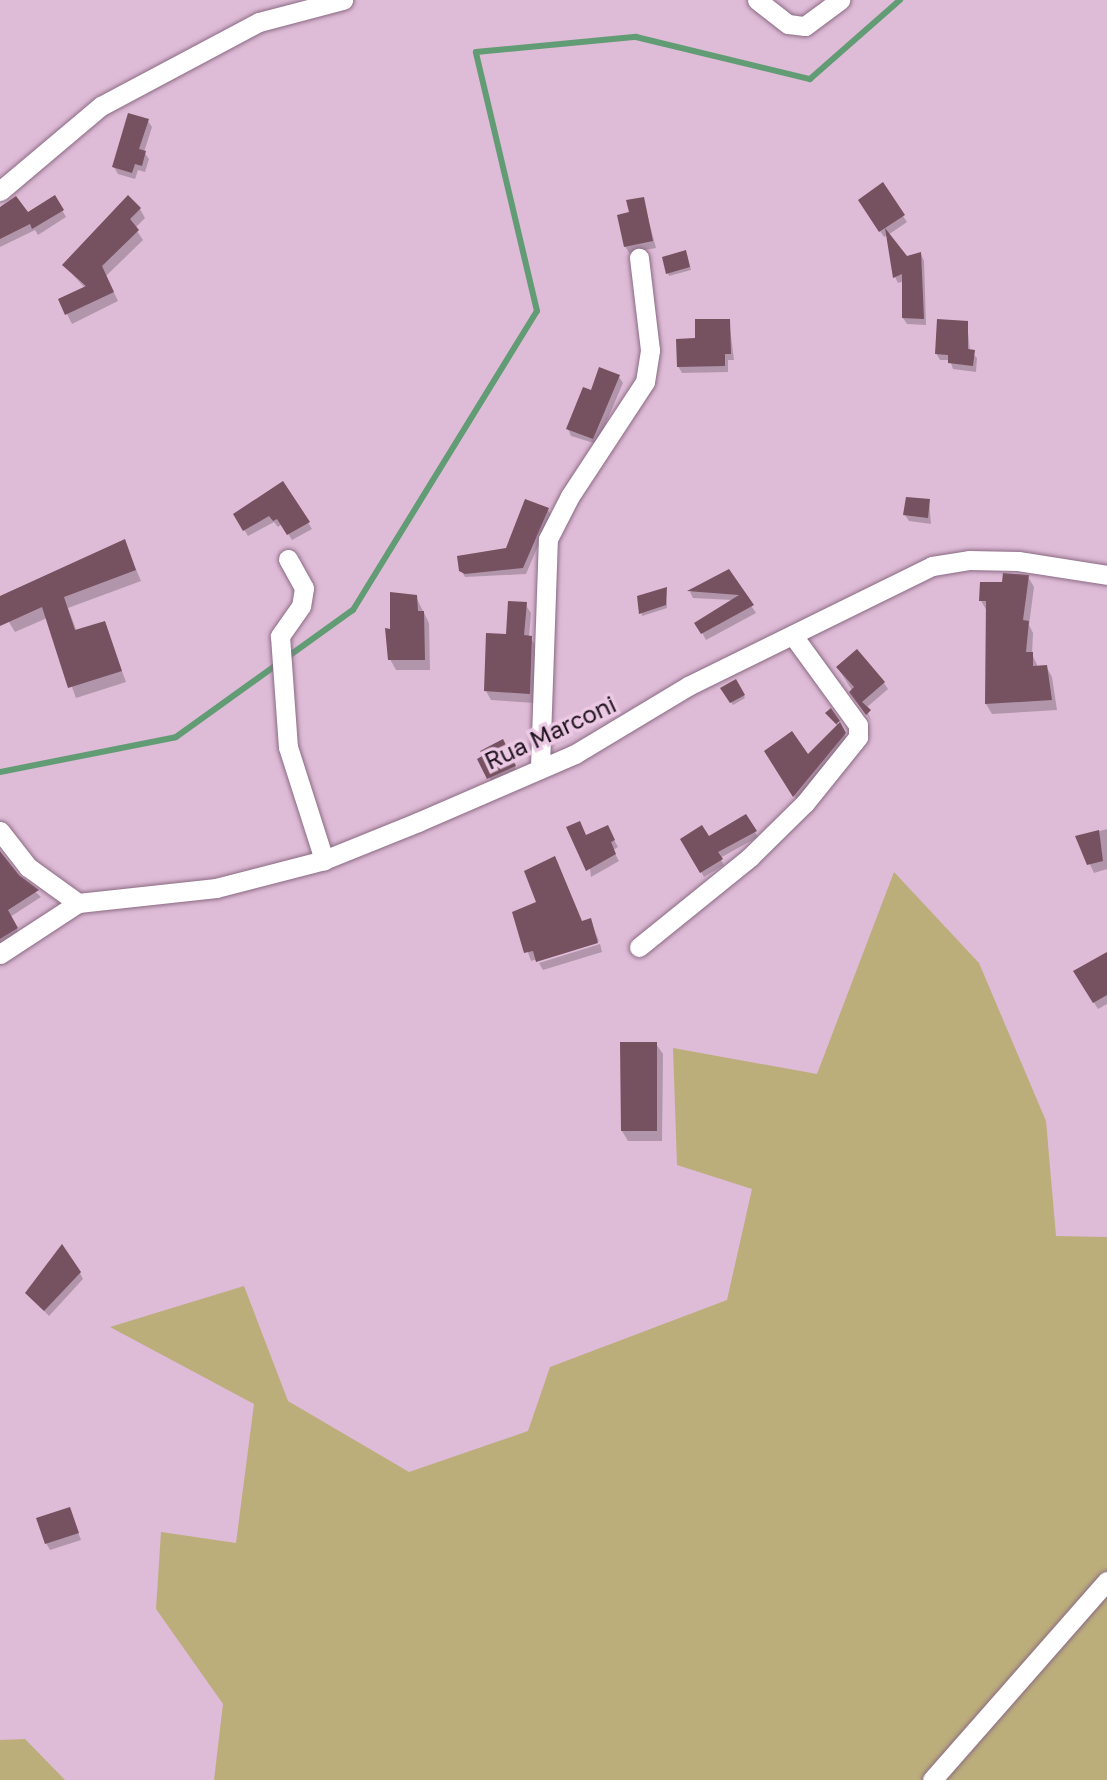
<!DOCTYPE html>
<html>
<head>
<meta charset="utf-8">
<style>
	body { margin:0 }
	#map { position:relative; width:1107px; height:1780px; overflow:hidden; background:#debbd6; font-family:"Golos Text",sans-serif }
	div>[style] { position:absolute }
	.green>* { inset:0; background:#bcae7b }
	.shadow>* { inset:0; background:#0003 }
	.stream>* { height:6px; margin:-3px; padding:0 3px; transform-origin:3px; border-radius:3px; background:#619c75 }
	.building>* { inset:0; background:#76515f }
	.roads { filter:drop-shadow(0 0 2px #8a6a83) drop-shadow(0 0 2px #8a6a83) }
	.minor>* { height:19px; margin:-9.5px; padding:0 9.5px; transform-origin:9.5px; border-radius:9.5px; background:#fff }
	span { translate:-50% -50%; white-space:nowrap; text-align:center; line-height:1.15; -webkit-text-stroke:7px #ebc8e3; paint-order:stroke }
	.street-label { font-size:24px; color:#20141e }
</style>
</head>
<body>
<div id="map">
	<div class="green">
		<i style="clip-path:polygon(894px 872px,979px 963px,1046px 1121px,1056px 1236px,1107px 1237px,1107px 1780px,214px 1780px,223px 1704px,156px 1609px,161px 1532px,236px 1543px,254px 1404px,110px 1327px,244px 1286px,288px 1401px,409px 1472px,528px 1431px,550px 1367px,727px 1300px,752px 1189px,677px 1165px,673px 1048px,817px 1074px)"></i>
		<i style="clip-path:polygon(25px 1739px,65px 1780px,0 1780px,0 1740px)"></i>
	</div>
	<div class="shadow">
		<i style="clip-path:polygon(148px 121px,152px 127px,144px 152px,149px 159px,145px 172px,138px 170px,135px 179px,118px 174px,114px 167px)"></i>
		<i style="clip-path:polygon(55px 198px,66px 217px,38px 235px,35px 230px,0 247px,0 220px,28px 215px)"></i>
		<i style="clip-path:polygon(643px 199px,656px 248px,629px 253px,625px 246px,631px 214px)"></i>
		<i style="clip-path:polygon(864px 207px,903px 216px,907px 222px,888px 235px,906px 258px,921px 254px,924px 261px,926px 325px,907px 324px,903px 318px,904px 281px,898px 283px,895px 277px,888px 235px,884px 237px)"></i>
		<i style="clip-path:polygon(140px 209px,145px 218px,135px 228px,143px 240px,106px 276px,118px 301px,72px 324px,60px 300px,85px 288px,64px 265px)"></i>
		<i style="clip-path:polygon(687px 255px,691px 270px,669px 276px,668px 273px)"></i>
		<i style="clip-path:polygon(729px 320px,734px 360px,728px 360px,728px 372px,682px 373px,678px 366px)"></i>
		<i style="clip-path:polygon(967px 323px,970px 351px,977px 358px,976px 372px,953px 369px,950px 360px,940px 360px,936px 353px)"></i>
		<i style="clip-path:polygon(619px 377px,623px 383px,597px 444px,571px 436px,568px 429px)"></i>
		<i style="clip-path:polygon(283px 483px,312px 529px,292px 540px,282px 524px,278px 527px,274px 522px,248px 536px,235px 514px)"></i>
		<i style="clip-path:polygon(929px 501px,931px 524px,909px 521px,905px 515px)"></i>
		<i style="clip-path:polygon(547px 509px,551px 515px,526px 574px,465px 577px,461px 570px,507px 549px)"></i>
		<i style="clip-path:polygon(124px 541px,141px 581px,68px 608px,77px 632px,104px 623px,126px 682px,76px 698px,47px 618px,15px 632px,9px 622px,7px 593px)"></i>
		<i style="clip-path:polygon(728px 571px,756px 613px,706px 640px,697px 623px,733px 600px,693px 598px,690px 592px)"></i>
		<i style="clip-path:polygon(1028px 577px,1034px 587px,1029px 625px,1033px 633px,1032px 654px,1038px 667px,1046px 666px,1052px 677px,1057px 710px,992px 714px,986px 704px,987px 611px,981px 601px,1004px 584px)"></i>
		<i style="clip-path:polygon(666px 589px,667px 608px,642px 616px,639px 598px)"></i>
		<i style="clip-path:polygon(416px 597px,429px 623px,430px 670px,396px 670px,390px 659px,391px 631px)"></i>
		<i style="clip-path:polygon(525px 604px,531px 613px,529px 637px,537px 647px,535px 703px,491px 700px,486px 691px)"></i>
		<i style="clip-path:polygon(838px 668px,884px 683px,888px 689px,866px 708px,871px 721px)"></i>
		<i style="clip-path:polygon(736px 681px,745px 698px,733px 705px,722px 688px)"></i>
		<i style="clip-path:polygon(830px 711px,848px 740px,798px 802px,767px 752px,808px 757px,838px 727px,828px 713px)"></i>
		<i style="clip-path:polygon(506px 748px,518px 773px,493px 784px,479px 760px)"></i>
		<i style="clip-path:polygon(745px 816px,758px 837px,720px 858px,724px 865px,704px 877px,682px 840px,708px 839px)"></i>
		<i style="clip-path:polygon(607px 827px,618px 847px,613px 850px,619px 861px,591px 877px,586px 837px)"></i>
		<i style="clip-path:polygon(1107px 829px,1107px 869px,1094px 873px,1077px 837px)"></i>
		<i style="clip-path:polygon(0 859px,41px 897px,10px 917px,20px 935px,0 950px)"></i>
		<i style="clip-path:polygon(539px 903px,582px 922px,590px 920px,599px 941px,531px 961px,514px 913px)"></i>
		<i style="clip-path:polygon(600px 944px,602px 952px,543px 970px,539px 963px)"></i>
		<i style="clip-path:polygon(1107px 954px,1107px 1004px,1098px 1009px,1075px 972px)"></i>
		<i style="clip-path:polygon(656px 1044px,663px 1054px,662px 1141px,628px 1141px,622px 1131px)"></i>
		<i style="clip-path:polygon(80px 1273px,83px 1279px,49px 1316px,27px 1293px)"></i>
		<i style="clip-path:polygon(69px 1509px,81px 1540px,50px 1550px,46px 1543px)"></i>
	</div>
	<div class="stream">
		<i style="left:0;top:772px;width:179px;rotate:-11.2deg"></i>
		<i style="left:176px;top:737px;width:218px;rotate:-35.7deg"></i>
		<i style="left:353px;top:610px;width:351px;rotate:-58.4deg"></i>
		<i style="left:537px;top:311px;width:266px;rotate:-103.3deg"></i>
		<i style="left:476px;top:52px;width:161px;rotate:-5.4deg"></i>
		<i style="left:636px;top:37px;width:179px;rotate:13.6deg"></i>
		<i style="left:810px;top:79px;width:120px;rotate:-41.3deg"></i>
	</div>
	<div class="building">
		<i style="clip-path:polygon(128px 113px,149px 119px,139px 149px,146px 151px,142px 166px,135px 164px,132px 173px,112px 167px)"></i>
		<i style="clip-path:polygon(883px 182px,905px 215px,885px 228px,907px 256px,921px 252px,924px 319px,902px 318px,902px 274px,893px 278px,885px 228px,879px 232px,858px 200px)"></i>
		<i style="clip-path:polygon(55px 195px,64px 210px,32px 229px,30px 224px,0 239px,0 207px,16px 196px,28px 212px)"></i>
		<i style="clip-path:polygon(128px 195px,141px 208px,130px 219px,139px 230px,102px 266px,114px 292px,65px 315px,58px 299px,86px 286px,62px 265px)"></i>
		<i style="clip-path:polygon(644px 197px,653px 241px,624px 247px,617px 215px,629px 212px,626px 200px)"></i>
		<i style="clip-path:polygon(686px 250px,690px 267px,666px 274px,662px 257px)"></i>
		<i style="clip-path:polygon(695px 319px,730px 319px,731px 354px,725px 354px,725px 366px,677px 367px,676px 339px,695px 338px)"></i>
		<i style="clip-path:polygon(937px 319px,968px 321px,968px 349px,975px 350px,973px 366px,948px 363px,948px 355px,935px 354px)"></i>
		<i style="clip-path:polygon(599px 367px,620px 375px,593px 439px,566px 429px,583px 387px,591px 390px)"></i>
		<i style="clip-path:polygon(283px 481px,310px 522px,287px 535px,277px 519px,273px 521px,269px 516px,243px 531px,233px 514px)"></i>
		<i style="clip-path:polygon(906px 497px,930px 499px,928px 518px,903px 515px)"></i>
		<i style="clip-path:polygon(525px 499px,549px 508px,523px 568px,465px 574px,459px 571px,457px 556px,506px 548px)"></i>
		<i style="clip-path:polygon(125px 539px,136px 570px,64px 597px,75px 630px,105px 621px,122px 671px,68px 688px,42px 607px,0 626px,0 596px)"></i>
		<i style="clip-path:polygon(729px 569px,754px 605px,701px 634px,694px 623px,739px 595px,687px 591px)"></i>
		<i style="clip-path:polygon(1003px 573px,1029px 575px,1023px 620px,1029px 621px,1026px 652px,1033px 652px,1033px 666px,1047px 665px,1052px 700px,985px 704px,986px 601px,979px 601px,980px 582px,1002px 582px)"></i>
		<i style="clip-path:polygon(667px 587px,666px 605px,639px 614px,637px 596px)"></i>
		<i style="clip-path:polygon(390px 592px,417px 595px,418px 611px,424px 611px,425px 660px,388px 660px,385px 628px,390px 629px)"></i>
		<i style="clip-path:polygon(508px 601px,527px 602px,524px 635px,532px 636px,530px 694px,484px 691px,486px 633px,506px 634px)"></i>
		<i style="clip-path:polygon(857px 649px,885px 682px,862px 702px,871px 710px,866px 715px,849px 692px,854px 687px,836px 667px)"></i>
		<i style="clip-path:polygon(736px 679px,745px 695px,730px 703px,720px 688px)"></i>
		<i style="clip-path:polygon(831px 708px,840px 721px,836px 724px,825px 713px)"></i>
		<i style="clip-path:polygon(840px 722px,846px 733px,793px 797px,764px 751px,792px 731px,808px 754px)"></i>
		<i style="clip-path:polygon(503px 739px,516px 766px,487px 779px,477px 759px,482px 756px,480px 751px)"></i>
		<i style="clip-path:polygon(746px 814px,757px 831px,718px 852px,723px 859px,700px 873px,680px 839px,702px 825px,709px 836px)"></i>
		<i style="clip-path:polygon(580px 821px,586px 835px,608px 825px,615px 840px,611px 842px,616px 854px,586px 871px,566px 827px)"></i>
		<i style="clip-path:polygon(1099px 830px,1103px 861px,1087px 865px,1075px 836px)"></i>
		<i style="clip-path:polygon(0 851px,19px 875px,39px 890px,8px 910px,18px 928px,0 939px)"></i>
		<i style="clip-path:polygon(555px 856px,582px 921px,591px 918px,598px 943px,536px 962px,533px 951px,524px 953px,512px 912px,536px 902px,524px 871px)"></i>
		<i style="clip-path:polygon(1107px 952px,1107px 995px,1093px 1003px,1073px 971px)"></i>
		<i style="clip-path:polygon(620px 1042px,657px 1042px,657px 1131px,621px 1131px)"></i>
		<i style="clip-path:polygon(62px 1244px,81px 1272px,44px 1311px,25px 1293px)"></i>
		<i style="clip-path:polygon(70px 1507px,79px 1533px,45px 1544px,36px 1518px)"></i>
	</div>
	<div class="roads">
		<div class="minor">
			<i style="left:757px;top:0;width:39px;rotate:38deg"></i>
			<i style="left:788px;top:24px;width:17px;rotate:7deg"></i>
			<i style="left:805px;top:26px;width:44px;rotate:-36.6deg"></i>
			<i style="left:0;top:191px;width:132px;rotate:-40.1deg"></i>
			<i style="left:101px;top:106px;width:179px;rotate:-28deg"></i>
			<i style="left:259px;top:22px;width:87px;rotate:-14.7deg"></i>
			<i style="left:288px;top:559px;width:33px;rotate:61deg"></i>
			<i style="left:304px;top:588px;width:18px;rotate:99deg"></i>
			<i style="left:301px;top:606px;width:37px;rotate:125deg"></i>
			<i style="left:280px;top:636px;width:111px;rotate:85.9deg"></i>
			<i style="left:288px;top:747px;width:119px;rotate:72.3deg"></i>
			<i style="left:540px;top:766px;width:227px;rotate:-88deg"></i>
			<i style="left:548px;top:539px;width:48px;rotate:-62.9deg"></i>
			<i style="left:570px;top:496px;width:136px;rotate:-56.7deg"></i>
			<i style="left:645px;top:382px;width:32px;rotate:-81deg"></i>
			<i style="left:650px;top:350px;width:93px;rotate:-96.8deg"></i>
			<i style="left:0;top:831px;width:46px;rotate:52.1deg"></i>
			<i style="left:28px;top:867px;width:62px;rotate:35.8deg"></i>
			<i style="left:639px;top:947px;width:143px;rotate:-39deg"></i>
			<i style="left:750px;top:857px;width:77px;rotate:-44.5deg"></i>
			<i style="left:805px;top:803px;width:85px;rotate:-51.2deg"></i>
			<i style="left:858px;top:737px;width:12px;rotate:-90deg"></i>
			<i style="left:858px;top:725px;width:109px;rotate:-126deg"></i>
			<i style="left:0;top:954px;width:93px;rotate:-33.2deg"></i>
			<i style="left:78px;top:903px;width:139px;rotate:-6.2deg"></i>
			<i style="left:216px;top:888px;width:112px;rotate:-14.5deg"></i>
			<i style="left:324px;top:860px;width:101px;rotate:-22deg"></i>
			<i style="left:418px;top:822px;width:171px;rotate:-23.4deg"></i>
			<i style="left:575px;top:754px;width:132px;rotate:-31deg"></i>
			<i style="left:688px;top:686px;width:272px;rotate:-26.2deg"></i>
			<i style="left:932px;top:566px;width:37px;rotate:-9deg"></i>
			<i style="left:969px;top:560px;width:49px;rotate:1.2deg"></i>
			<i style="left:1018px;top:561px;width:90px;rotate:8.9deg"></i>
			<i style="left:932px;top:1780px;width:265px;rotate:-48.7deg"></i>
		</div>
	</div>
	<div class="street-label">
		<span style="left:550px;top:732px;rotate:-25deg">Rua Marconi</span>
	</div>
</div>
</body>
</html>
